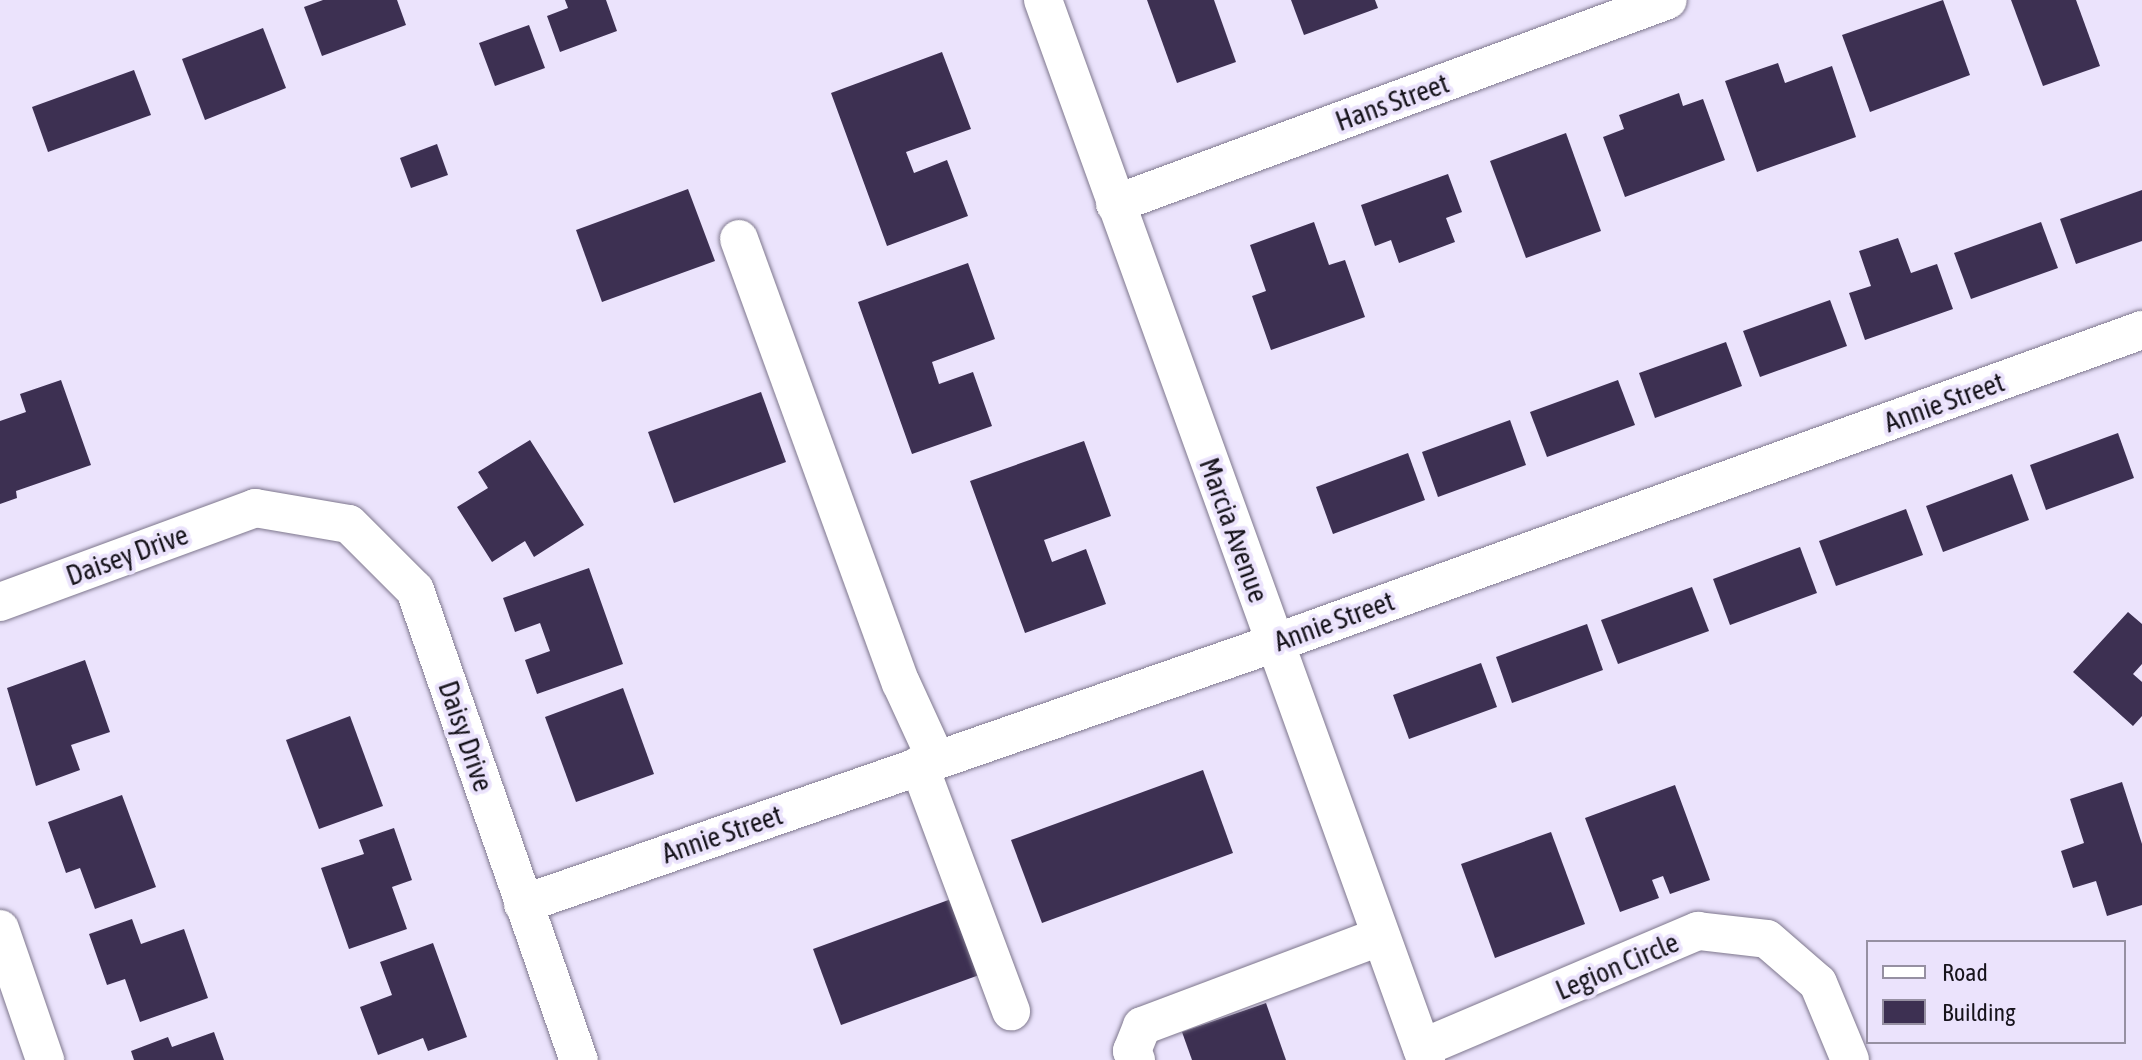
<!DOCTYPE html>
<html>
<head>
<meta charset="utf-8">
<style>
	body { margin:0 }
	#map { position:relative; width:2142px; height:1060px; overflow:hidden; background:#ebe3fc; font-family:"Asap Condensed",sans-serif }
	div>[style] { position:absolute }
	.building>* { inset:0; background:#3d3052 }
	.roads { filter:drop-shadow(0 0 2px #7e778d) drop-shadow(0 0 2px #7e778d) }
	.minor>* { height:38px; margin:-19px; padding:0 19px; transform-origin:19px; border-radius:19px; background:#fff }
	span { translate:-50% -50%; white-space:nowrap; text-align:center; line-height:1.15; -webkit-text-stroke:8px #ebe3fc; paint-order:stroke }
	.street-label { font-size:28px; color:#16131b }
	.legend { position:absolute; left:1866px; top:940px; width:260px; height:104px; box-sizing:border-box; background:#ebe3fc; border:2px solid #9690a2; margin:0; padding:10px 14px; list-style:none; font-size:24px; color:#16131b }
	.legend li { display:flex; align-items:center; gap:16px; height:40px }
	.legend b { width:40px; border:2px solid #9690a2 }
</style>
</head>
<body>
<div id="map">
	<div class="building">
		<i style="clip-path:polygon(323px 0,397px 0,406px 25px,322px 56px,304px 7px)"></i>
		<i style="clip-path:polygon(565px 0,606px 0,617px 31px,560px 52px,547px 16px,568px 8px)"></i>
		<i style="clip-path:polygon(1147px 0,1214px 0,1236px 62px,1177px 83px)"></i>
		<i style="clip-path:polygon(1291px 0,1375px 0,1378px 8px,1304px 35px)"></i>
		<i style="clip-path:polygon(1943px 0,1970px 75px,1870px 112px,1842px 35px)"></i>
		<i style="clip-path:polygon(2011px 0,2076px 0,2100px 66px,2043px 86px)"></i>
		<i style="clip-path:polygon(529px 25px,545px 68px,495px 86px,479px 43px)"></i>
		<i style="clip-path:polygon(263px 28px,286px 88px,205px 120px,182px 59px)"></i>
		<i style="clip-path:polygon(942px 52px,971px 129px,906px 152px,914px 173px,947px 160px,968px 216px,887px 246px,831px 93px)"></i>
		<i style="clip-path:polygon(1778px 63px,1785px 83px,1832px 66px,1856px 137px,1757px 172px,1725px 81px)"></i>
		<i style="clip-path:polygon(134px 70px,151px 115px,48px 152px,32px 107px)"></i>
		<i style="clip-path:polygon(1679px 93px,1683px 106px,1703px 99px,1725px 160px,1625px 197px,1603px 137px,1624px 129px,1619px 115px)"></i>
		<i style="clip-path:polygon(1566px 133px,1601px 231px,1526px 258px,1490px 161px)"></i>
		<i style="clip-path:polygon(437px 144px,448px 175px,411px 188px,400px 158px)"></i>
		<i style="clip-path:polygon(1448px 174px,1462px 212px,1446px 218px,1455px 242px,1399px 263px,1391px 240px,1375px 246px,1361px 205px)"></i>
		<i style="clip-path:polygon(688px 189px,715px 261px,602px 302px,576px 230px)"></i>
		<i style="clip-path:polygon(2142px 190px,2142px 241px,2076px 264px,2060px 219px)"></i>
		<i style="clip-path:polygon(1314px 222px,1329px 265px,1345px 260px,1365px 317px,1271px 350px,1252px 296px,1266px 291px,1250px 245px)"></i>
		<i style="clip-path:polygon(2041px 222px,2058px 268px,1971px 299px,1954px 253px)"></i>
		<i style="clip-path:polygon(1898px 238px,1911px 273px,1937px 264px,1953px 309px,1865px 340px,1849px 293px,1871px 286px,1859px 251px)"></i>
		<i style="clip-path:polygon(968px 263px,995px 339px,932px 362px,939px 384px,973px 372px,992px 426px,912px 454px,858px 302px)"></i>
		<i style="clip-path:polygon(1830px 300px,1847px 346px,1760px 377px,1743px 331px)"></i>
		<i style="clip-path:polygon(1726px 342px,1742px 386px,1655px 418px,1639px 373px)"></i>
		<i style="clip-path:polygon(61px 380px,91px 465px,16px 491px,17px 498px,0 504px,0 421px,26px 412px,20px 394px)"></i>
		<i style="clip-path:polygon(1618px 380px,1635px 425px,1547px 457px,1530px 412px)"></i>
		<i style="clip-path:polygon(761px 392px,786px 462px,674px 503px,648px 432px)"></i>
		<i style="clip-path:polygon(1510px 420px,1526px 465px,1438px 497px,1422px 452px)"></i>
		<i style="clip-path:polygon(2118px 433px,2134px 478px,2046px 510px,2030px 465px)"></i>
		<i style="clip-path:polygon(530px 440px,584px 525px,534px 557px,525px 541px,492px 562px,457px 507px,488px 488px,478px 472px)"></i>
		<i style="clip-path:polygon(1084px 441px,1111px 516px,1044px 540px,1052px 562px,1086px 549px,1106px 604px,1025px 633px,970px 481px)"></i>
		<i style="clip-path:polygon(1408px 453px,1425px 500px,1333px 534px,1316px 487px)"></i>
		<i style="clip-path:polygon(2012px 474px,2029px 520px,1943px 552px,1926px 506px)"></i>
		<i style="clip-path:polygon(1906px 509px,1923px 555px,1836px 586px,1819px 541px)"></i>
		<i style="clip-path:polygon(1800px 547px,1817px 593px,1730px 625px,1713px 579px)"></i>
		<i style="clip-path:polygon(589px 568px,623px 664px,537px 694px,525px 660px,550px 651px,540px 623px,515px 632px,503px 598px)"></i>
		<i style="clip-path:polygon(1692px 587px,1709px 631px,1618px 664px,1601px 620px)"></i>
		<i style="clip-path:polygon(2128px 612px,2142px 624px,2142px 664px,2133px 674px,2142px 682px,2142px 716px,2133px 726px,2073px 672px)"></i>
		<i style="clip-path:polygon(1587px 624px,1603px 670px,1512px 703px,1496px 657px)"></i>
		<i style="clip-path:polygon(85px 660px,110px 732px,71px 745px,80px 770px,36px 786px,7px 688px)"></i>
		<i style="clip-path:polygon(1481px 663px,1497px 707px,1409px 739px,1393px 695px)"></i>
		<i style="clip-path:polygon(623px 688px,654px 774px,576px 802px,545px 717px)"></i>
		<i style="clip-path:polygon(350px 716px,383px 806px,319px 829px,286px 740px)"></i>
		<i style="clip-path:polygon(1203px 770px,1233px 853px,1042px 923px,1011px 840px)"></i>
		<i style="clip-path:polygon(2122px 782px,2142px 844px,2142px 905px,2107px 916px,2096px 881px,2073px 888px,2061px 851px,2084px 843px,2070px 799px)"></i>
		<i style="clip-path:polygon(1675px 785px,1710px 880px,1670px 894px,1663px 876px,1652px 880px,1659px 898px,1620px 912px,1585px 818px)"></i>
		<i style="clip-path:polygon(122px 795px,156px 887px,95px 909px,80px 868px,66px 873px,48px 822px)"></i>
		<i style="clip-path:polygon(394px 828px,412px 880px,392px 887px,407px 929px,349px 949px,321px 868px,364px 854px,359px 840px)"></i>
		<i style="clip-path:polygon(1551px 832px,1585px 924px,1495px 958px,1461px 864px)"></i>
		<i style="clip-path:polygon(954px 898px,982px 974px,841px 1025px,813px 949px)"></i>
		<i style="clip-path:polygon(132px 919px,141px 944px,184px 929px,208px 998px,140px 1022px,125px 979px,107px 985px,89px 934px)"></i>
		<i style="clip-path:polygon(433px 943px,467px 1037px,428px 1051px,423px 1038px,378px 1055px,360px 1007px,392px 995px,380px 962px)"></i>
		<i style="clip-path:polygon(1266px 1003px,1286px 1060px,1192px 1060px,1182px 1032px)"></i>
		<i style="clip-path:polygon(214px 1032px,224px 1060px,134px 1060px,131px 1051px,168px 1037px,172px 1047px)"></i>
	</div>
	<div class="roads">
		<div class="minor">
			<i style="left:1043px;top:0;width:1127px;rotate:70.13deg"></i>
			<i style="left:1115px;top:204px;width:589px;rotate:-20.25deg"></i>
			<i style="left:739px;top:239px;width:473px;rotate:70deg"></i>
			<i style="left:901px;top:683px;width:84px;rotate:65.3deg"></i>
			<i style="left:0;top:602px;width:272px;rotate:-20.2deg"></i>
			<i style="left:255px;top:508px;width:95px;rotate:9.7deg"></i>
			<i style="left:349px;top:524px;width:93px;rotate:45deg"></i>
			<i style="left:415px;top:590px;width:498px;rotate:70.8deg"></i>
			<i style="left:919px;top:765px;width:263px;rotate:69.5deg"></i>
			<i style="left:523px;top:904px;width:796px;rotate:-19.14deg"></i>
			<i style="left:1275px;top:643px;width:922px;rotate:-19.85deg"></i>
			<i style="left:0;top:929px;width:139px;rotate:71deg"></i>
			<i style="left:1422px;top:1048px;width:300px;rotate:-23deg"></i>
			<i style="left:1698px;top:931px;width:69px;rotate:6.6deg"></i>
			<i style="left:1767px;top:939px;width:67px;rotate:40.8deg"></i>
			<i style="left:1818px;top:983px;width:83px;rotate:67.4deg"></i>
			<i style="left:1136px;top:1060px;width:10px;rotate:-114deg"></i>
			<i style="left:1132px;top:1051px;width:27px;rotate:-68deg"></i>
			<i style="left:1142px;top:1026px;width:255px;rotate:-20.6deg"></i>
		</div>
	</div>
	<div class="street-label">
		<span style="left:1392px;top:102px;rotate:-20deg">Hans Street</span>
		<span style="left:1944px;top:402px;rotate:-20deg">Annie Street</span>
		<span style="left:1234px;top:530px;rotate:70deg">Marcia Avenue</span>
		<span style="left:127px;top:555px;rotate:-20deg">Daisey Drive</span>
		<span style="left:1334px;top:621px;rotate:-20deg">Annie Street</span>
		<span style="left:466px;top:736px;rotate:71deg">Daisy Drive</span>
		<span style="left:722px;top:834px;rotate:-19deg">Annie Street</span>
		<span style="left:1617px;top:966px;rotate:-23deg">Legion Circle</span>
	</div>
	<ul class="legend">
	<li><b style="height:10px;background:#fff"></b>Road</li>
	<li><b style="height:22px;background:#3d3052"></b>Building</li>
	</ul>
</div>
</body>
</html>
